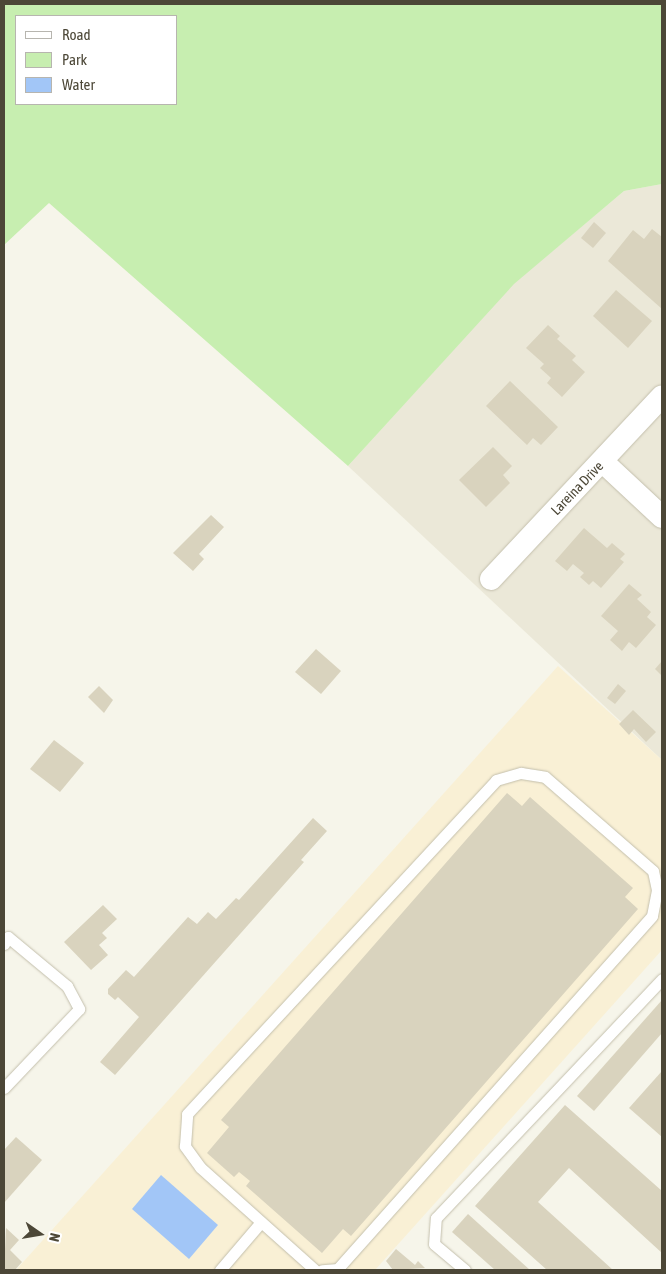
<!DOCTYPE html>
<html>
<head>
<meta charset="utf-8">
<style>
	body { margin:0 }
	#map { position:relative; width:666px; height:1274px; overflow:hidden; background:#f6f5ea; font-family:"Asap Condensed",sans-serif }
	div>[style] { position:absolute }
	.residential>* { inset:0; background:#ebe8d8 }
	.commercial>* { inset:0; background:#f9f0d5 }
	.green>* { inset:0; background:#c7eeb0 }
	.water>* { inset:0; background:#a2c6f7 }
	.building>* { inset:0; background:#d9d3be }
	.roads { filter:drop-shadow(0 0 1px #c3bfac) drop-shadow(0 0 1px #c3bfac) }
	.lane>* { height:11px; margin:-5.5px; padding:0 5.5px; transform-origin:5.5px; border-radius:5.5px; background:#fff }
	.street>* { height:22px; margin:-11px; padding:0 11px; transform-origin:11px; border-radius:11px; background:#fff }
	span { translate:-50% -50%; white-space:nowrap; text-align:center; line-height:1.15; -webkit-text-stroke:5px #fff; paint-order:stroke }
	.street-label { font-size:14px; color:#4c4737 }
	.frame { position:absolute; inset:0; border:5px solid #4c4737; pointer-events:none }
	.legend { position:absolute; left:15px; top:15px; width:162px; height:90px; box-sizing:border-box; background:#fff; border:1px solid #b7b5af; margin:0; padding:6px 9px; list-style:none; font-size:15px; color:#4c4737 }
	.legend li { display:flex; align-items:center; gap:10px; height:25px }
	.legend b { width:25px; border:1px solid #b7b5af }
	.north { position:absolute; left:15px; top:1209px; width:50px; height:50px; -webkit-text-stroke:4px #fff; paint-order:stroke; rotate:103deg; font-size:14px; font-weight:700; line-height:20px; text-align:center; color:#4c4737 }
	.north::after { content:''; display:block; margin:auto; width:18px; height:22px; background:#4c4737; clip-path:polygon(50% 0,100% 100%,50% 72%,0 100%) }
</style>
</head>
<body>
<div id="map">
	<div class="residential">
		<i style="clip-path:polygon(662px 184px,662px 760px,348px 466px,513px 284px,624px 191px)"></i>
	</div>
	<div class="commercial">
		<i style="clip-path:polygon(558px 666px,662px 760px,662px 950px,375px 1270px,16px 1270px)"></i>
	</div>
	<div class="green">
		<i style="clip-path:polygon(evenodd,4px 4px,662px 4px,662px 184px,624px 191px,514px 284px,348px 466px,49px 203px,4px 245px,4px 4px,16px 16px,176px 16px,176px 104px,16px 104px,16px 16px)"></i>
	</div>
	<div class="water">
		<i style="clip-path:polygon(161px 1175px,218px 1225px,189px 1259px,132px 1209px)"></i>
	</div>
	<div class="building">
		<i style="clip-path:polygon(594px 222px,606px 233px,593px 248px,581px 238px)"></i>
		<i style="clip-path:polygon(652px 229px,662px 237px,662px 309px,608px 261px,633px 230px,644px 239px)"></i>
		<i style="clip-path:polygon(616px 290px,652px 321px,628px 348px,593px 316px)"></i>
		<i style="clip-path:polygon(548px 325px,560px 336px,557px 339px,576px 356px,572px 360px,585px 372px,562px 397px,547px 383px,551px 378px,540px 368px,544px 364px,526px 348px)"></i>
		<i style="clip-path:polygon(510px 381px,558px 427px,541px 445px,533px 438px,527px 445px,486px 406px)"></i>
		<i style="clip-path:polygon(493px 447px,512px 466px,503px 475px,510px 483px,486px 507px,459px 480px)"></i>
		<i style="clip-path:polygon(211px 515px,224px 527px,199px 554px,204px 559px,193px 571px,173px 553px)"></i>
		<i style="clip-path:polygon(584px 528px,607px 548px,612px 543px,625px 554px,620px 559px,624px 562px,601px 588px,593px 581px,589px 585px,580px 577px,584px 573px,573px 564px,567px 571px,555px 561px)"></i>
		<i style="clip-path:polygon(629px 584px,642px 595px,637px 599px,651px 612px,647px 617px,656px 625px,636px 648px,629px 642px,622px 651px,610px 640px,618px 631px,601px 616px)"></i>
		<i style="clip-path:polygon(316px 649px,341px 671px,321px 694px,295px 672px)"></i>
		<i style="clip-path:polygon(662px 661px,662px 676px,655px 669px)"></i>
		<i style="clip-path:polygon(618px 684px,626px 691px,615px 704px,607px 698px)"></i>
		<i style="clip-path:polygon(99px 686px,113px 700px,104px 713px,88px 697px)"></i>
		<i style="clip-path:polygon(633px 710px,656px 732px,646px 742px,634px 729px,629px 735px,619px 724px)"></i>
		<i style="clip-path:polygon(54px 740px,84px 763px,60px 792px,30px 769px)"></i>
		<i style="clip-path:polygon(507px 793px,522px 806px,530px 797px,633px 888px,625px 897px,638px 909px,351px 1236px,343px 1229px,322px 1253px,246px 1186px,250px 1181px,239px 1172px,234px 1177px,207px 1153px,229px 1127px,221px 1120px)"></i>
		<i style="clip-path:polygon(313px 818px,327px 831px,301px 860px,304px 862px,115px 1075px,100px 1062px,139px 1017px,118px 997px,115px 1000px,108px 994px,108px 989px,126px 970px,134px 977px,188px 917px,197px 924px,208px 912px,216px 919px,236px 898px,239px 900px)"></i>
		<i style="clip-path:polygon(103px 905px,117px 919px,102px 933px,107px 938px,99px 945px,108px 955px,91px 970px,64px 942px)"></i>
		<i style="clip-path:polygon(662px 1000px,662px 1033px,594px 1111px,577px 1096px)"></i>
		<i style="clip-path:polygon(662px 1071px,662px 1137px,629px 1108px)"></i>
		<i style="clip-path:polygon(565px 1105px,662px 1191px,662px 1253px,569px 1168px,538px 1202px,613px 1270px,547px 1270px,475px 1206px)"></i>
		<i style="clip-path:polygon(16px 1137px,42px 1160px,4px 1203px,4px 1150px)"></i>
		<i style="clip-path:polygon(468px 1214px,530px 1270px,495px 1270px,452px 1232px)"></i>
		<i style="clip-path:polygon(6px 1228px,19px 1240px,10px 1250px,22px 1262px,15px 1270px,4px 1270px)"></i>
		<i style="clip-path:polygon(396px 1249px,415px 1265px,418px 1261px,425px 1268px,393px 1270px,386px 1261px)"></i>
	</div>
	<div class="roads">
		<div class="lane">
			<i style="left:4px;top:944px;width:8px;rotate:-60deg"></i>
			<i style="left:8px;top:937px;width:77px;rotate:39.7deg"></i>
			<i style="left:67px;top:986px;width:26px;rotate:62deg"></i>
			<i style="left:79px;top:1009px;width:109px;rotate:133.5deg"></i>
			<i style="left:220px;top:1270px;width:63px;rotate:-49.5deg"></i>
			<i style="left:315px;top:1270px;width:154px;rotate:-138.2deg"></i>
			<i style="left:200px;top:1167px;width:26px;rotate:-126deg"></i>
			<i style="left:185px;top:1146px;width:32px;rotate:-86deg"></i>
			<i style="left:187px;top:1114px;width:455px;rotate:-47.2deg"></i>
			<i style="left:496px;top:780px;width:26px;rotate:-16deg"></i>
			<i style="left:521px;top:773px;width:24px;rotate:9deg"></i>
			<i style="left:545px;top:777px;width:143px;rotate:41deg"></i>
			<i style="left:653px;top:871px;width:19px;rotate:78deg"></i>
			<i style="left:657px;top:890px;width:26px;rotate:101deg"></i>
			<i style="left:652px;top:916px;width:472px;rotate:131.7deg"></i>
			<i style="left:338px;top:1269px;width:16px;rotate:176deg"></i>
			<i style="left:465px;top:1270px;width:40px;rotate:-140deg"></i>
			<i style="left:434px;top:1244px;width:26px;rotate:-86deg"></i>
			<i style="left:436px;top:1218px;width:329px;rotate:-46.6deg"></i>
		</div>
		<div class="street">
			<i style="left:603px;top:462px;width:81px;rotate:43deg"></i>
			<i style="left:491px;top:579px;width:250px;rotate:-46.9deg"></i>
		</div>
	</div>
	<div class="street-label">
		<span style="left:577px;top:488px;rotate:-46deg">Lareina Drive</span>
	</div>
	<div class="frame"></div>
	<ul class="legend">
	<li><b style="height:6px;background:#fff"></b>Road</li>
	<li><b style="height:14px;background:#c7eeb0"></b>Park</li>
	<li><b style="height:14px;background:#a2c6f7"></b>Water</li>
	</ul>
	<div class="north">N</div>
</div>
</body>
</html>
